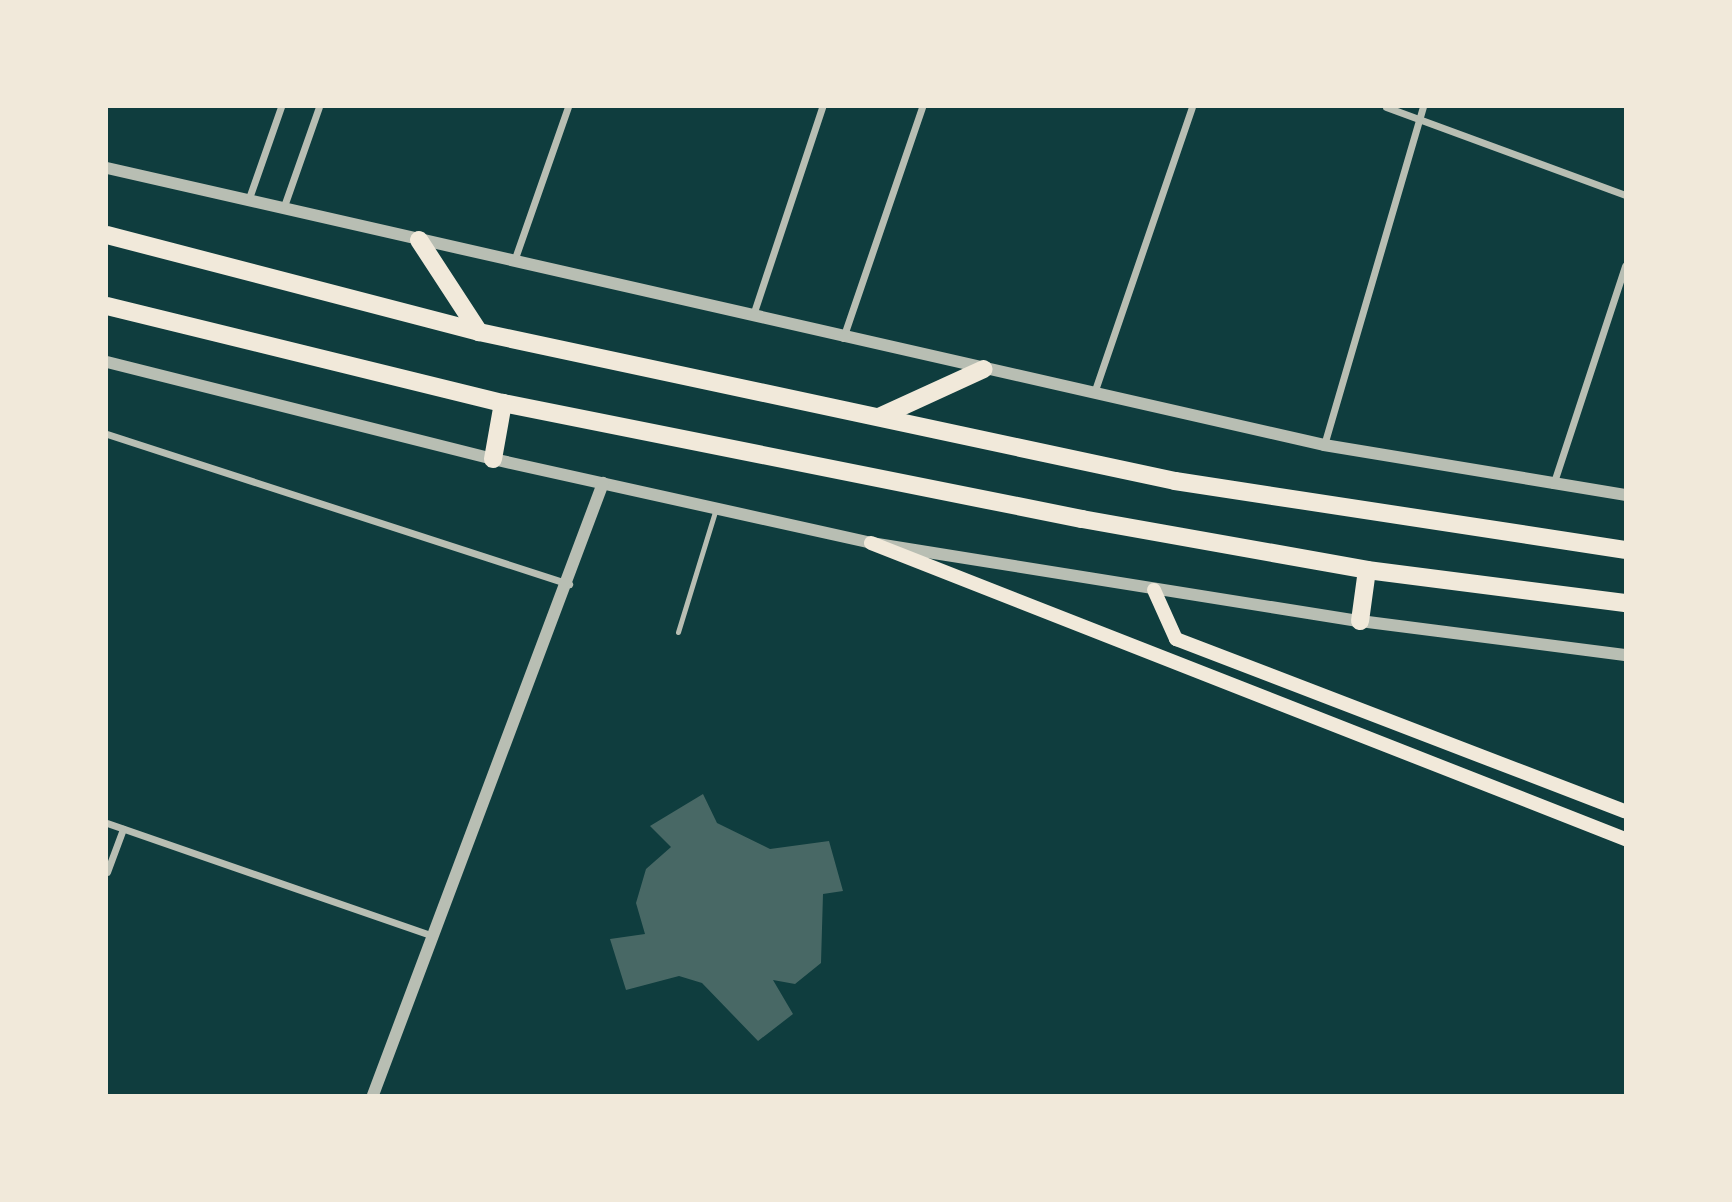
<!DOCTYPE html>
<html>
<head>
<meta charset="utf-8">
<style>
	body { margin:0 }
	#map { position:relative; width:1732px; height:1202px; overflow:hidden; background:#0f3d3e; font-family:Jost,sans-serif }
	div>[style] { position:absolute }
	.building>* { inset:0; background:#486865 }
	.service>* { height:5px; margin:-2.5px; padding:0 2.5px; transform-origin:2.5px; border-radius:2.5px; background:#b8beb3 }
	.minor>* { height:7px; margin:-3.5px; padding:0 3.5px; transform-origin:3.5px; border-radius:3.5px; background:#b8beb3 }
	.tertiary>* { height:12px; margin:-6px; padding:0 6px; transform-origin:6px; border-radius:6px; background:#b8beb3 }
	.secondary>* { height:14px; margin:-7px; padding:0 7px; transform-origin:7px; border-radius:7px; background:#f1e9da }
	.primary>* { height:18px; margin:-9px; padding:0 9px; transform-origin:9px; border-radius:9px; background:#f1e9da }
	span { translate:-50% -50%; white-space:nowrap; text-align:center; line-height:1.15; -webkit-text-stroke:5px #f1e9da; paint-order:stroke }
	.frame { position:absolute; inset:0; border:108px solid #f1e9da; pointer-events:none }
</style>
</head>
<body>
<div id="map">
	<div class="building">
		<i style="clip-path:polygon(703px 794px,717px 823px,770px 849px,829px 841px,843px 891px,823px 894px,821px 963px,795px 984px,773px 980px,793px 1014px,758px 1041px,702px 983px,679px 976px,626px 990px,610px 939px,645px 934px,636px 903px,646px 869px,671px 847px,650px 826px)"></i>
	</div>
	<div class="service">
		<i style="left:678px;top:632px;width:126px;rotate:-72.9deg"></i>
	</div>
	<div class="minor">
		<i style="left:1386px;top:107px;width:255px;rotate:20.2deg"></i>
		<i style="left:248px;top:201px;width:100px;rotate:-70.7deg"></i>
		<i style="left:283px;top:209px;width:108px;rotate:-70.6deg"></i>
		<i style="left:514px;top:261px;width:163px;rotate:-70.7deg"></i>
		<i style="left:753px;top:315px;width:219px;rotate:-71.6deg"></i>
		<i style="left:843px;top:338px;width:244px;rotate:-71.1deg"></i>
		<i style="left:1094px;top:393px;width:302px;rotate:-71.1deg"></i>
		<i style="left:107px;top:434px;width:486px;rotate:18deg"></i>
		<i style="left:1324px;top:445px;width:352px;rotate:-73.7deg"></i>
		<i style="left:1553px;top:485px;width:231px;rotate:-71.8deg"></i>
		<i style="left:107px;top:823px;width:343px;rotate:19.1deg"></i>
		<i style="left:107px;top:872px;width:46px;rotate:-69.6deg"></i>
	</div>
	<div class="tertiary">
		<i style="left:107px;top:168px;width:1248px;rotate:12.82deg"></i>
		<i style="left:1324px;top:445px;width:305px;rotate:9.4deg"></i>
		<i style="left:107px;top:362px;width:398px;rotate:14.1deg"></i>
		<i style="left:493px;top:459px;width:387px;rotate:12.5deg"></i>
		<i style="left:871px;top:543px;width:495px;rotate:9.1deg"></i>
		<i style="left:1360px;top:621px;width:267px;rotate:7.3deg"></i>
		<i style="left:373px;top:1095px;width:654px;rotate:-69.4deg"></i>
	</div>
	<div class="secondary">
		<i style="left:871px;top:543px;width:810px;rotate:21.43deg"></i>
		<i style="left:1154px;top:590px;width:54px;rotate:65.8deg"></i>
		<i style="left:1176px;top:639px;width:481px;rotate:21deg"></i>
	</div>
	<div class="primary">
		<i style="left:107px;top:235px;width:384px;rotate:14.6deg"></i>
		<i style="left:479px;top:332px;width:712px;rotate:12.08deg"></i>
		<i style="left:1175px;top:481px;width:455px;rotate:8.7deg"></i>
		<i style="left:419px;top:240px;width:110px;rotate:56.9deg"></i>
		<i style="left:107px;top:306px;width:408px;rotate:13.8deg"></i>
		<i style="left:503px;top:403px;width:591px;rotate:11.33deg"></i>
		<i style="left:1082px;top:519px;width:290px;rotate:10.1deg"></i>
		<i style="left:1367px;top:570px;width:260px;rotate:7.3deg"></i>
		<i style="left:879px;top:417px;width:115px;rotate:-24.6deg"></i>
		<i style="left:493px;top:459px;width:57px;rotate:-79.9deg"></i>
		<i style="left:1360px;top:621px;width:51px;rotate:-82.2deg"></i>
	</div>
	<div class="frame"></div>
</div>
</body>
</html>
